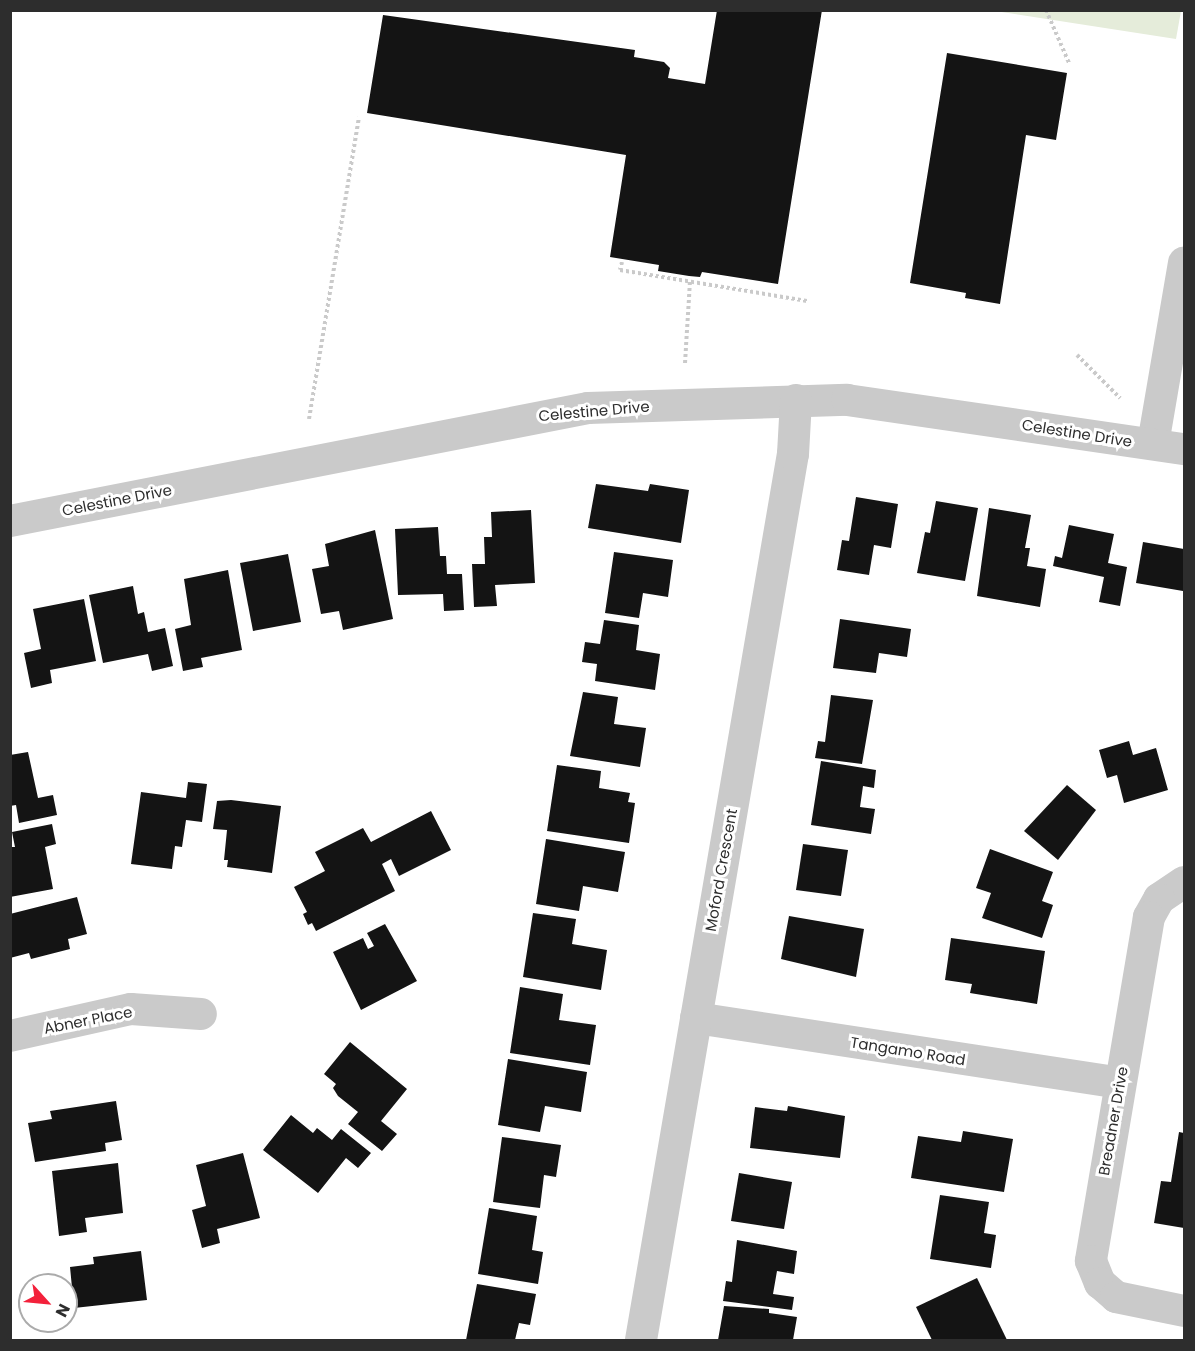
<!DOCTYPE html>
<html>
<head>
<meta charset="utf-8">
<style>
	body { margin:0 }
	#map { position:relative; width:1195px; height:1351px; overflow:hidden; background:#fff; font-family:Poppins,sans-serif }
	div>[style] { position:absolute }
	.green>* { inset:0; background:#e5ecda }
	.building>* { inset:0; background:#141414 }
	.path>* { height:4px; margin-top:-2px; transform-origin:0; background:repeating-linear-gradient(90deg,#cacaca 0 3px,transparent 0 6px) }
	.minor>* { height:32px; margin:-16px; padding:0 16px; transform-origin:16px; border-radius:16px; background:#cacaca }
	span { translate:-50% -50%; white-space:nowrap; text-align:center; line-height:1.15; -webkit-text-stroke:6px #fff; paint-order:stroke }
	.street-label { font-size:15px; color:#2d2d2d }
	.frame { position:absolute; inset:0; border:12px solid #2d2d2d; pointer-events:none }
	.north { position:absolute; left:18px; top:1273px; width:60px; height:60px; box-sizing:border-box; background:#fff; border:2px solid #ababab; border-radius:50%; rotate:117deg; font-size:16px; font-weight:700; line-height:24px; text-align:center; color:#2d2d2d }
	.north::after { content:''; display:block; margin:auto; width:21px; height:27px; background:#f3213b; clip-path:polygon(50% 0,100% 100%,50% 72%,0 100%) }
</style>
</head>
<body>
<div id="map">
	<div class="green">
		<i style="clip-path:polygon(995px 11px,1181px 11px,1176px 39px)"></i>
	</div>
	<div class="building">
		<i style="clip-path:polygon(717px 10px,822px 10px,778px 284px,702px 272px,700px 277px,689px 276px,658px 271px,659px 265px,610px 257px,626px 155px,367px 113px,383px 15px,635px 50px,634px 57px,664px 62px,670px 68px,668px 78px,705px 84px)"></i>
		<i style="clip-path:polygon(947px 53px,1067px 73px,1056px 140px,1026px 135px,1000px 304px,965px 298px,966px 293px,910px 283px)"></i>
		<i style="clip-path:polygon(596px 484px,648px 491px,650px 484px,689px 490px,681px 543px,588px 528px)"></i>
		<i style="clip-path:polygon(856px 497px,898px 504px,891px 548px,874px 545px,869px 575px,837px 570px,842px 540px,849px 541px)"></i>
		<i style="clip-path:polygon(936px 501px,978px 508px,965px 581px,917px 573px,925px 532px,930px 533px)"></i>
		<i style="clip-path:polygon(989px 508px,1031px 515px,1025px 548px,1030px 548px,1027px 566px,1046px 569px,1040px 607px,977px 596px)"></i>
		<i style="clip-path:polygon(531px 510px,535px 583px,495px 585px,497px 606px,474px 607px,472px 564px,485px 564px,484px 537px,492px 537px,491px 512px)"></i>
		<i style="clip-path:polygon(1069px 525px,1114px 534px,1108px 563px,1127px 567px,1120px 606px,1099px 602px,1104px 577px,1053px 566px,1055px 556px,1062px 558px)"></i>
		<i style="clip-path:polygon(438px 527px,440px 556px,446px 556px,447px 574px,462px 574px,464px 610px,444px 611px,443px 594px,398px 595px,395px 529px)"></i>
		<i style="clip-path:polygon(375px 530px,393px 619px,343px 630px,339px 611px,321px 614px,312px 569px,329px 566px,325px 544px)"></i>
		<i style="clip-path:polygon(1143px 542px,1184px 549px,1183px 591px,1136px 583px)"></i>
		<i style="clip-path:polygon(614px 552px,673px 560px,668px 597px,643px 593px,639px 618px,605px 613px)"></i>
		<i style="clip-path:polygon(288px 554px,301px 622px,253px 631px,240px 563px)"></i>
		<i style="clip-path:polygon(228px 570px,242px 650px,201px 658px,203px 667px,183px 671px,175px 629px,191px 625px,184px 579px)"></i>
		<i style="clip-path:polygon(133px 586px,138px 614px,144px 612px,148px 632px,165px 628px,173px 666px,152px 671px,148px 654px,103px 663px,89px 595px)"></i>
		<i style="clip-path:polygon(84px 599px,96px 661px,50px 670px,52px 683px,31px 688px,24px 653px,41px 649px,33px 609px)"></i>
		<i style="clip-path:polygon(840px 619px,911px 629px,907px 657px,879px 653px,876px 673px,833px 668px)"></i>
		<i style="clip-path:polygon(604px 620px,639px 625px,636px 650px,660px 654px,655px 690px,595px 681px,597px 664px,582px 662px,585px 642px,600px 644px)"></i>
		<i style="clip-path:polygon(583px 692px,618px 697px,614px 724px,646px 728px,640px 767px,570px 756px)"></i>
		<i style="clip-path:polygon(831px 695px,873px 700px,862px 764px,815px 758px,818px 741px,825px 742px)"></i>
		<i style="clip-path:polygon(1129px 741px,1133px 755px,1156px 748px,1168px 790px,1124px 803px,1117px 775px,1107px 778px,1099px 750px)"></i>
		<i style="clip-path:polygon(28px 752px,38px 798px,53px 795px,57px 815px,19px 823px,16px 805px,10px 806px,10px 755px)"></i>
		<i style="clip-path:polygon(821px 761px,876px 770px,874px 788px,863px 786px,860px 807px,875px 809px,871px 834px,811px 825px)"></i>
		<i style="clip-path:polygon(557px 765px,601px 771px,599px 788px,630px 793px,628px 802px,635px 803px,629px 843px,547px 831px)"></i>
		<i style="clip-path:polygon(188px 782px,207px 784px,202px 822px,186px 820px,182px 847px,175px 846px,172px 869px,131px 864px,141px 792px,186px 798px)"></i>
		<i style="clip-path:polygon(1067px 785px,1096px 810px,1058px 860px,1024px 831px)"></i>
		<i style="clip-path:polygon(231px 800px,281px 806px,272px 873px,227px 867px,228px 860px,224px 860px,227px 830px,213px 829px,217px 801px)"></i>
		<i style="clip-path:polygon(431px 811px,451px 850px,399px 876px,391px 859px,382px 864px,395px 891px,316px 931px,312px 923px,308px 925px,303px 914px,307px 912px,294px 887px,325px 871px,315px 852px,363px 828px,371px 842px)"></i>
		<i style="clip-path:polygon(52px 824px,56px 844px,45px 847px,53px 889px,10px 897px,10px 847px,15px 847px,12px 832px)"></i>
		<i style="clip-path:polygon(546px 839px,625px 852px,618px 892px,583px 886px,579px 911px,536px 904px)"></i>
		<i style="clip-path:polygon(803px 844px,848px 850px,841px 896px,796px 890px)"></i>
		<i style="clip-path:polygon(990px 849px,1053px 872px,1042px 901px,1053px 905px,1042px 938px,982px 918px,991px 893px,976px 888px)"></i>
		<i style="clip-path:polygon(77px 897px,87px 934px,68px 939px,70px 949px,31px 959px,29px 953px,10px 958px,10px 914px)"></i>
		<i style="clip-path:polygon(533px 913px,576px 919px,572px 944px,607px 950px,601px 990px,523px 977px)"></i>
		<i style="clip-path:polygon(789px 916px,864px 929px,856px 977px,781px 959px)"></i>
		<i style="clip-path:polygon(385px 924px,417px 981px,361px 1010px,333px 952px,363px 938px,368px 949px,374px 946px,367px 933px)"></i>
		<i style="clip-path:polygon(951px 938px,1045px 951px,1037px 1004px,970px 993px,972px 984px,945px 980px)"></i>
		<i style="clip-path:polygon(520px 987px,563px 994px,559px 1020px,596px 1025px,590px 1065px,510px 1053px)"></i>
		<i style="clip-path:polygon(350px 1042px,407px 1089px,381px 1121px,397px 1134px,382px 1151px,348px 1124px,358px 1112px,338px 1096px,333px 1088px,336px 1084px,324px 1074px)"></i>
		<i style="clip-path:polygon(508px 1059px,587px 1072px,581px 1112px,545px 1106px,540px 1132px,498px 1125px)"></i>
		<i style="clip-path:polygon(116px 1101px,122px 1140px,105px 1143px,106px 1151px,35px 1162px,28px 1123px,52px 1119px,50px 1111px)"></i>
		<i style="clip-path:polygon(788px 1106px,845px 1116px,840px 1158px,750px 1148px,755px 1107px,787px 1111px)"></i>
		<i style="clip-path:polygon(291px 1115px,313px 1133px,317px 1128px,332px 1140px,341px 1129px,371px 1153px,358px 1168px,346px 1158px,318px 1193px,263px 1150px)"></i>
		<i style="clip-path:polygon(963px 1131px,1013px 1139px,1004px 1192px,911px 1178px,918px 1136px,961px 1142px)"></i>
		<i style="clip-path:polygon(1179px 1132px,1184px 1133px,1184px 1228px,1154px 1223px,1161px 1181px,1171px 1182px)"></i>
		<i style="clip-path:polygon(502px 1137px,561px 1145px,556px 1177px,544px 1175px,540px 1208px,493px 1202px)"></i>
		<i style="clip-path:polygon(243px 1153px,260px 1218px,217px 1229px,220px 1243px,202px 1248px,192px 1210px,206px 1206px,196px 1165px)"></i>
		<i style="clip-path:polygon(118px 1163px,123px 1213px,85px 1218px,87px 1232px,59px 1236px,52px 1171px)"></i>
		<i style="clip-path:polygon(739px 1173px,792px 1182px,784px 1229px,731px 1221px)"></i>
		<i style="clip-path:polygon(940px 1195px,989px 1202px,984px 1233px,996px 1235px,991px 1268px,930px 1259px)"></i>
		<i style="clip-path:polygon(489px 1208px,537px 1216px,532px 1250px,543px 1252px,538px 1284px,478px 1274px)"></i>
		<i style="clip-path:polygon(737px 1240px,797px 1251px,794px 1274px,777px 1271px,773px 1294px,794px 1297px,792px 1310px,723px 1301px,726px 1281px,732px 1282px)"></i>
		<i style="clip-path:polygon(141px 1251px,147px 1300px,74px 1308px,70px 1267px,94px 1264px,93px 1257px)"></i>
		<i style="clip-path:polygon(977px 1278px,1007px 1340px,932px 1340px,916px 1307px)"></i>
		<i style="clip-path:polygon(477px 1284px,536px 1294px,530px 1325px,519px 1323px,515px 1340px,466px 1340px)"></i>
		<i style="clip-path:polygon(724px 1306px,769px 1309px,769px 1313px,797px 1317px,793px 1340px,718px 1340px)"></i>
	</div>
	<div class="path">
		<i style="left:1046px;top:10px;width:58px;rotate:66.5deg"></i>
		<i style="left:622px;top:262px;width:8px;rotate:104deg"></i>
		<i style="left:620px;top:270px;width:191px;rotate:9.4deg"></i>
		<i style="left:1077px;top:355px;width:61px;rotate:45deg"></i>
		<i style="left:685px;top:363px;width:82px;rotate:-86.5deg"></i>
		<i style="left:309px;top:419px;width:306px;rotate:-80.6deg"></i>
	</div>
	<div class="minor">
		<i style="left:1153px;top:444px;width:184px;rotate:-80.3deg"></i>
		<i style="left:10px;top:521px;width:589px;rotate:-11.06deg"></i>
		<i style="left:588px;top:408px;width:259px;rotate:-1.8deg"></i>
		<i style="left:847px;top:400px;width:341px;rotate:8.3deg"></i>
		<i style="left:1184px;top:882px;width:30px;rotate:146deg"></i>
		<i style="left:1159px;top:899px;width:21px;rotate:119deg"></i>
		<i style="left:1149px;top:917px;width:349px;rotate:99.6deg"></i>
		<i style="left:1091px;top:1261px;width:24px;rotate:68deg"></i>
		<i style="left:1100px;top:1283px;width:21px;rotate:41deg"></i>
		<i style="left:1116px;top:1297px;width:69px;rotate:11.6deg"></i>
		<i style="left:696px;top:1018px;width:429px;rotate:8.7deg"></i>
		<i style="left:10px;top:1036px;width:124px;rotate:-12.6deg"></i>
		<i style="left:131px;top:1009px;width:70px;rotate:4.1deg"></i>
		<i style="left:641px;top:1340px;width:899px;rotate:-80.27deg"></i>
		<i style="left:793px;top:454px;width:54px;rotate:-86.8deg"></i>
	</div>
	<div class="street-label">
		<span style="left:594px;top:411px;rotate:-5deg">Celestine Drive</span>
		<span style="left:1077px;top:433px;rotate:9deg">Celestine Drive</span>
		<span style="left:117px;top:500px;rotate:-11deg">Celestine Drive</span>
		<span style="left:721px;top:870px;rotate:-80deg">Moford Crescent</span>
		<span style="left:88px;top:1020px;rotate:-11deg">Abner Place</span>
		<span style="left:908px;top:1051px;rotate:9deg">Tangamo Road</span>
		<span style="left:1113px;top:1121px;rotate:-80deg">Breadner Drive</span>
	</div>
	<div class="frame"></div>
	<div class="north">N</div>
</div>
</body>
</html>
